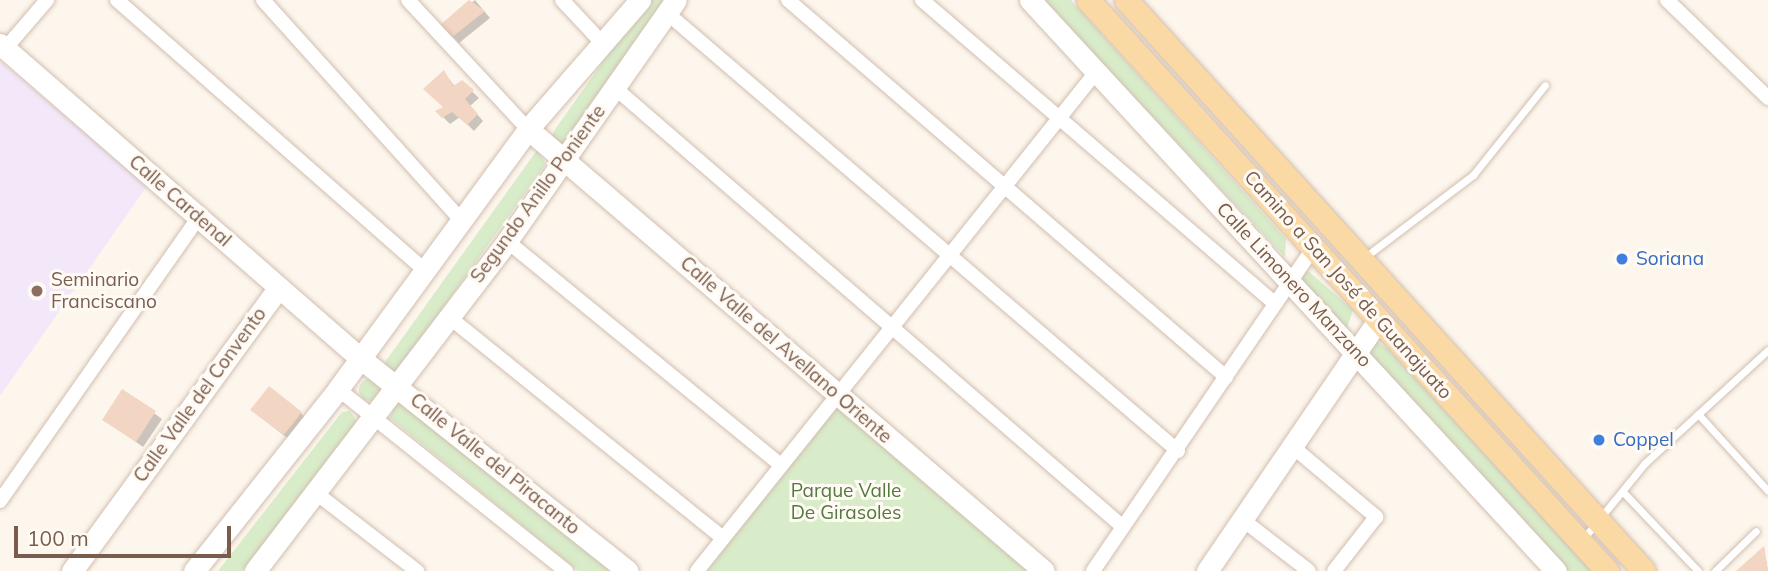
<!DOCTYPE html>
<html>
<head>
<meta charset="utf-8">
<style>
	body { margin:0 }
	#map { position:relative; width:1768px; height:571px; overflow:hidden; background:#fdf6ec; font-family:Mulish,sans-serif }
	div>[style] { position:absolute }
	.education>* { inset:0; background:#f3e8fa }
	.green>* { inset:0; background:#d8ecc9 }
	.round { border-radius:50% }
	.shadow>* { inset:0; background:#0003 }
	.building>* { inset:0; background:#f3d5c3 }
	.roads { filter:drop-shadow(0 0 2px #d1beb0) drop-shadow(0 0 2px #d1beb0) }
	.lane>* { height:7px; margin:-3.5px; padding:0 3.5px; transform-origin:3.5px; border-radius:3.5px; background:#fff }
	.street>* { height:14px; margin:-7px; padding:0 7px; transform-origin:7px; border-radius:7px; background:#fff }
	.secondary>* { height:21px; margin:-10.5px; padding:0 10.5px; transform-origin:10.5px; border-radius:10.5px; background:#fff }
	.primary>* { height:23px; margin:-11.5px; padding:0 11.5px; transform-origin:11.5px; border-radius:11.5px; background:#fbd9a5 }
	.dots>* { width:19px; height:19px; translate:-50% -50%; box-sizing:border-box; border:4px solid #fffaf3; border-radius:50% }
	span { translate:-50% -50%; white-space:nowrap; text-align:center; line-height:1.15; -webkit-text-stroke:6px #fffaf3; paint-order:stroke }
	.street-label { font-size:19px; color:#7a5c4d }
	.shop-label { font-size:19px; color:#366cbe }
	.left { translate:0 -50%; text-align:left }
	.education-label { font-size:19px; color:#785e54 }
	.park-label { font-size:19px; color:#537a41 }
	.scale { position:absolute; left:14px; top:526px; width:217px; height:32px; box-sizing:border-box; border:4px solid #7a5c4d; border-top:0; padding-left:9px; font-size:21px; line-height:24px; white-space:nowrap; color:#7a5c4d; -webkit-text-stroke:5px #fffaf3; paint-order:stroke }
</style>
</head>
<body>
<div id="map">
	<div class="education">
		<i style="clip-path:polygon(0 61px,147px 186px,0 396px)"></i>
	</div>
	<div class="green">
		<i style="clip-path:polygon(647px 0,670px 0,562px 148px,551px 137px,556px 128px)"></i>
		<i style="clip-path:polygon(1042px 0,1071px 0,1286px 239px,1285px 257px)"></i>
		<i style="clip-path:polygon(537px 150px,546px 164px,400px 368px,396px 373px,383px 365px)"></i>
		<i style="clip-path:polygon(1307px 270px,1353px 310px,1347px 328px,1301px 279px)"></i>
		<i style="clip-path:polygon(1376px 341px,1388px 349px,1592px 571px,1567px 571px,1364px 350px)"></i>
		<i class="round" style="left:359px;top:379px;width:22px;height:22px"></i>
		<i style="clip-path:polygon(397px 397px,615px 571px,578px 571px,390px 418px)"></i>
		<i style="clip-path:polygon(835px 402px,1037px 571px,707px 571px)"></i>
		<i style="clip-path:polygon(350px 411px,358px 423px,242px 571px,218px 571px,342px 412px)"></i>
	</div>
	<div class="shadow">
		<i style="clip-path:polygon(475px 0,490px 18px,459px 43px,442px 25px)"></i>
		<i style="clip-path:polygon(444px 72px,455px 87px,462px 82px,479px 98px,470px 106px,483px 121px,474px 131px,460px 117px,450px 124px,438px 112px,446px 107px)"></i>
		<i style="clip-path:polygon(123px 391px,162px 419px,143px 447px,104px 419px)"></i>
		<i style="clip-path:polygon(301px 413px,307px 420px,291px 441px,259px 416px)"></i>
		<i style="clip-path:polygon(1764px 548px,1768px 571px,1739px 571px)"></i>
	</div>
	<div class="building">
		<i style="clip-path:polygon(469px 0,485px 11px,451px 38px,440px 25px)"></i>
		<i style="clip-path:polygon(444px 70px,453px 86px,462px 80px,474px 90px,465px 99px,478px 114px,467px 125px,452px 112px,442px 118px,435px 111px,443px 107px,423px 89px)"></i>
		<i style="clip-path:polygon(269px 386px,302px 412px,284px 435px,250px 410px)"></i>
		<i style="clip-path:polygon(122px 389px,156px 411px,136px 442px,102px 420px)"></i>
		<i style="clip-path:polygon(1764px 546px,1768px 571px,1736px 571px)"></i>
	</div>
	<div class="roads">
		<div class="lane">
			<i style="left:1365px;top:257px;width:136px;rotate:-37.2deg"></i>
			<i style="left:1473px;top:175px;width:115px;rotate:-51.3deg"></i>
			<i style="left:1698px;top:414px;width:104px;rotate:47.7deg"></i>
			<i style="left:1625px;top:494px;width:106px;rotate:46.5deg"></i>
			<i style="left:1583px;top:539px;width:98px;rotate:-50.8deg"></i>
			<i style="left:1645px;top:463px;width:167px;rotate:-42.6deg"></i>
			<i style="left:1715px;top:571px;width:57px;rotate:-44.3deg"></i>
		</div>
		<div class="street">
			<i style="left:117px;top:0;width:410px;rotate:41.3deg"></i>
			<i style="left:263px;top:0;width:297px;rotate:48deg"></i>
			<i style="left:408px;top:0;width:176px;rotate:47.1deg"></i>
			<i style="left:562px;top:0;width:63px;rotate:46.9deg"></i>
			<i style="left:788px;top:0;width:578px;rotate:40.72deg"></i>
			<i style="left:922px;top:0;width:464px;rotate:40.7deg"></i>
			<i style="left:1667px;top:0;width:141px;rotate:44.1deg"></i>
			<i style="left:667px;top:13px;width:673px;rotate:40.6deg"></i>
			<i style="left:5px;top:49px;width:65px;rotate:-49.4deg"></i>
			<i style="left:615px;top:88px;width:671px;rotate:40.83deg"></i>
			<i style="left:507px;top:241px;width:350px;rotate:39.3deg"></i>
			<i style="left:449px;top:317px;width:348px;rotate:38.9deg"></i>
			<i style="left:338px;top:389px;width:292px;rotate:38.6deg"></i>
			<i style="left:1293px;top:447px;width:109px;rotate:40.1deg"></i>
			<i style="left:1376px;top:517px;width:68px;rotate:127.9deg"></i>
			<i style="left:316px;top:493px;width:128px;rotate:37.7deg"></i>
			<i style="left:0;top:501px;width:347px;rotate:-55deg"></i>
			<i style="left:1243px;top:520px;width:83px;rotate:37.7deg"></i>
			<i style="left:697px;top:571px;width:640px;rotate:-51.34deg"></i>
			<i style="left:1093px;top:571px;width:391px;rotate:-55.7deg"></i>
		</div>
		<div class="secondary">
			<i style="left:1030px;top:0;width:776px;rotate:47.35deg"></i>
			<i style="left:0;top:44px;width:478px;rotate:41.1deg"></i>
			<i style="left:360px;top:358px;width:342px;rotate:38.5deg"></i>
			<i style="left:528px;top:129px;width:679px;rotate:40.58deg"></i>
			<i style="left:72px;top:571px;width:351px;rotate:-53.9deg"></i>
			<i style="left:194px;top:571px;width:232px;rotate:-51.6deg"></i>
			<i style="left:338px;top:389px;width:322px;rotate:-53.8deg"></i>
			<i style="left:528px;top:129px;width:171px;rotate:-49deg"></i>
			<i style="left:255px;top:571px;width:415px;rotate:-52.6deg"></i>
			<i style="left:507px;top:241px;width:294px;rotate:-55deg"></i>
			<i style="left:1207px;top:571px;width:305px;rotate:-55.7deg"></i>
		</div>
		<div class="primary">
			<i style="left:1088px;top:0;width:772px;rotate:47.73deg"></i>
			<i style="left:1126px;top:0;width:771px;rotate:47.79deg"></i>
		</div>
	</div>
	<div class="dots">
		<i style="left:1622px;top:259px;background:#3f7fe0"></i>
		<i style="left:37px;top:291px;background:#8d6e63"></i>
		<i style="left:1599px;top:440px;background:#3f7fe0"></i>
	</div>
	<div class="street-label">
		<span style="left:538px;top:194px;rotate:-54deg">Segundo Anillo Poniente</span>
		<span style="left:180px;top:201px;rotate:41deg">Calle Cardenal</span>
		<span style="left:1294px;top:285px;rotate:47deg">Calle Limonero Manzano</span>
		<span style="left:1348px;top:285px;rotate:48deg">Camino a San José de Guanajuato</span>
		<span style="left:786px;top:350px;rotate:41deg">Calle Valle del Avellano Oriente</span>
		<span style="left:200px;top:395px;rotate:-54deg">Calle Valle del Convento</span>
		<span style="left:495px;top:464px;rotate:39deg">Calle Valle del Piracanto</span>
	</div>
	<div class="shop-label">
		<span class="left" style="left:1636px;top:259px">Soriana</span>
		<span class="left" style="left:1613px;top:440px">Coppel</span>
	</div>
	<div class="education-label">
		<span class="left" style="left:51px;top:291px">Seminario<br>Franciscano</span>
	</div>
	<div class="park-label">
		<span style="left:846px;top:502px">Parque Valle<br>De Girasoles</span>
	</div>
	<div class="scale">100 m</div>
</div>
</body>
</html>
